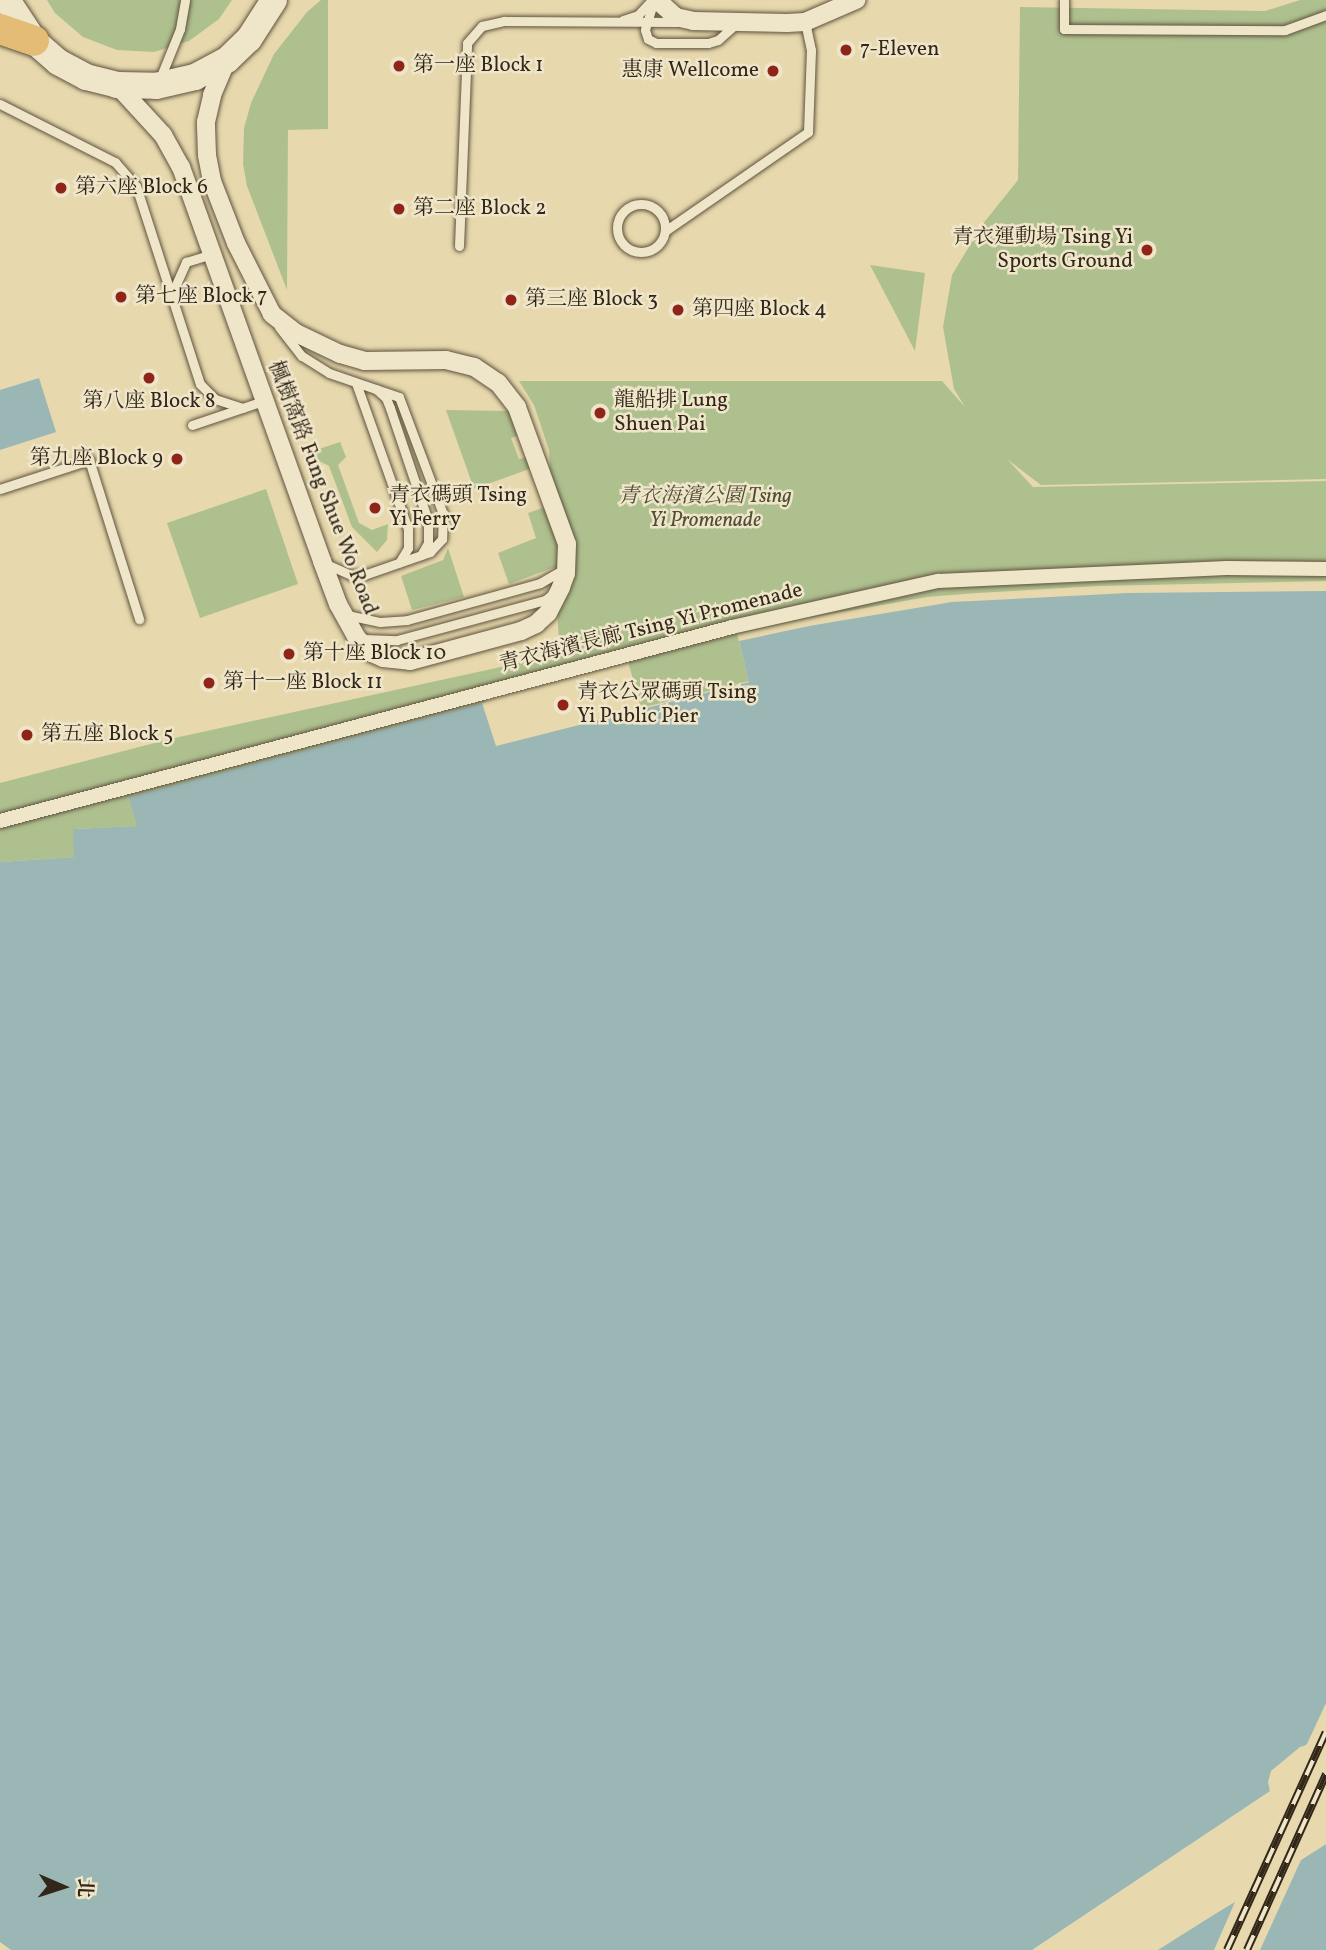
<!DOCTYPE html>
<html>
<head>
<meta charset="utf-8">
<style>
	body { margin:0 }
	#map { position:relative; width:1326px; height:1950px; overflow:hidden; background:#e7d8ad; font-family:Vollkorn,"Noto Serif TC",serif }
	div>[style] { position:absolute }
	.green>* { inset:0; background:#afc08f }
	.water>* { inset:0; background:#9bb7b5 }
	.pier>* { inset:0; background:#e7d8ad }
	.roads { filter:drop-shadow(0 0 2px #5f533e) drop-shadow(0 0 2px #5f533e) }
	.service>* { height:9px; margin:-4.5px; padding:0 4.5px; transform-origin:4.5px; border-radius:4.5px; background:#efe6ca }
	.service>.ring { margin:-4.5px; padding:0; box-sizing:content-box; background:none; border:9px solid #efe6ca; border-radius:50% }
	.pedestrian>* { height:14px; margin:-7px; padding:0 7px; transform-origin:7px; border-radius:7px; background:#efe6ca }
	.minor>* { height:18px; margin:-9px; padding:0 9px; transform-origin:9px; border-radius:9px; background:#efe6ca }
	.secondary>* { height:26px; margin:-13px; padding:0 13px; transform-origin:13px; border-radius:13px; background:#efe6ca }
	.primary>* { height:30px; margin:-15px; padding:0 15px; transform-origin:15px; border-radius:15px; background:#e4bc76 }
	.rail>* { height:8px; margin-top:-4px; transform-origin:0; background:repeating-linear-gradient(90deg,#efe6ca 0 16px,#322719 0 32px); box-sizing:border-box; border-block:2px solid #322719 }
	.dots>* { width:19px; height:19px; translate:-50% -50%; box-sizing:border-box; border:4px solid #efe6ca; border-radius:50% }
	span { translate:-50% -50%; white-space:nowrap; text-align:center; line-height:1.15; -webkit-text-stroke:5px #efe6ca; paint-order:stroke }
	.poi-label { font-size:21px; color:#322719 }
	.left { translate:0 -50%; text-align:left }
	.right { translate:-100% -50%; text-align:right }
	.street-label { font-size:21px; color:#322719 }
	.park-label { font-size:21px; color:#514d36; font-style:italic }
	.north { position:absolute; left:28px; top:1852px; width:70px; height:70px; -webkit-text-stroke:5px #efe6ca; paint-order:stroke; rotate:93deg; font-size:19px; font-weight:700; line-height:28px; text-align:center; color:#322719 }
	.north::after { content:''; display:block; margin:auto; width:24px; height:32px; background:#322719; clip-path:polygon(50% 0,100% 100%,50% 72%,0 100%) }
</style>
</head>
<body>
<div id="map">
	<div class="green">
		<i style="clip-path:polygon(47px 0,232px 0,219px 19px,189px 41px,154px 52px,117px 50px,83px 37px,55px 13px)"></i>
		<i style="clip-path:polygon(321px 0,328px 0,328px 129px,288px 130px,287px 290px,247px 186px,243px 164px,244px 128px,251px 103px,274px 54px,307px 12px)"></i>
		<i style="clip-path:polygon(1300px 0,1326px 0,1326px 479px,1041px 485px,1007px 459px,1033px 487px,1326px 481px,1326px 581px,1098px 586px,977px 593px,927px 597px,803px 619px,737px 634px,749px 681px,641px 708px,627px 658px,484px 695px,486px 702px,130px 797px,138px 826px,74px 829px,75px 857px,0 862px,0 783px,170px 739px,538px 659px,559px 644px,555px 567px,509px 584px,498px 553px,536px 538px,528px 513px,545px 507px,553px 525px,549px 450px,534px 405px,519px 381px,942px 381px,965px 407px,954px 389px,943px 327px,952px 275px,982px 225px,1018px 180px,1020px 7px,1265px 11px)"></i>
		<i style="clip-path:polygon(870px 265px,925px 273px,915px 351px)"></i>
		<i style="clip-path:polygon(446px 410px,511px 411px,520px 435px,511px 438px,519px 459px,528px 457px,532px 468px,474px 489px)"></i>
		<i style="clip-path:polygon(340px 442px,346px 457px,338px 465px,359px 523px,372px 530px,388px 524px,387px 540px,377px 552px,352px 527px,329px 466px,315px 459px,313px 451px)"></i>
		<i style="clip-path:polygon(266px 489px,298px 584px,200px 618px,167px 523px)"></i>
		<i style="clip-path:polygon(448px 548px,464px 597px,412px 610px,401px 576px,443px 560px)"></i>
	</div>
	<div class="water">
		<i style="clip-path:polygon(39px 378px,56px 432px,0 450px,0 390px)"></i>
		<i style="clip-path:polygon(1326px 591px,1326px 1740px,1300px 1747px,1271px 1771px,1270px 1791px,1032px 1950px,11px 1950px,0 1942px,0 862px,74px 857px,73px 829px,137px 826px,129px 797px,482px 703px,496px 746px,749px 682px,739px 641px,809px 626px,952px 602px,1128px 593px)"></i>
		<i style="clip-path:polygon(1326px 1844px,1326px 1950px,1158px 1950px)"></i>
	</div>
	<div class="pier">
		<i style="clip-path:polygon(1326px 1703px,1326px 1744px,1302px 1750px,1274px 1773px,1272px 1794px,1039px 1950px,1033px 1950px,1270px 1792px,1268px 1782px,1271px 1771px,1307px 1744px)"></i>
		<i style="clip-path:polygon(1326px 1841px,1326px 1844px,1301px 1860px,1260px 1950px,1214px 1950px,1235px 1902px,1154px 1950px)"></i>
	</div>
	<div class="roads">
		<div class="service">
			<i style="left:654px;top:0;width:31px;rotate:107deg"></i>
			<i style="left:645px;top:30px;width:9px;rotate:72deg"></i>
			<i style="left:648px;top:39px;width:9px;rotate:27deg"></i>
			<i style="left:656px;top:43px;width:52px"></i>
			<i style="left:708px;top:43px;width:10px;rotate:-17deg"></i>
			<i style="left:718px;top:40px;width:24px;rotate:-42deg"></i>
			<i style="left:1064px;top:0;width:29px;rotate:90deg"></i>
			<i style="left:1064px;top:29px;width:221px;rotate:0.3deg"></i>
			<i style="left:1285px;top:30px;width:44px;rotate:-20.1deg"></i>
			<i style="left:623px;top:20px;width:16px;rotate:-18deg"></i>
			<i style="left:638px;top:15px;width:21px;rotate:-47deg"></i>
			<i style="left:159px;top:81px;width:56px;rotate:-68deg"></i>
			<i style="left:180px;top:29px;width:29px;rotate:-80deg"></i>
			<i style="left:0;top:104px;width:129px;rotate:26.8deg"></i>
			<i style="left:115px;top:162px;width:32px;rotate:49deg"></i>
			<i style="left:136px;top:186px;width:208px;rotate:72.1deg"></i>
			<i style="left:200px;top:384px;width:21px;rotate:45deg"></i>
			<i style="left:215px;top:399px;width:29px;rotate:18deg"></i>
			<i class="ring" style="left:617px;top:204px;width:39px;height:39px"></i>
			<i style="left:665px;top:231px;width:174px;rotate:-34.7deg"></i>
			<i style="left:808px;top:132px;width:82px;rotate:-87.9deg"></i>
			<i style="left:811px;top:50px;width:29px;rotate:-102deg"></i>
			<i style="left:459px;top:246px;width:203px;rotate:-87.7deg"></i>
			<i style="left:467px;top:43px;width:23px;rotate:-49deg"></i>
			<i style="left:482px;top:26px;width:23px;rotate:-13deg"></i>
			<i style="left:504px;top:21px;width:173px;rotate:0.3deg"></i>
			<i style="left:176px;top:299px;width:10px;rotate:-101deg"></i>
			<i style="left:174px;top:289px;width:30px;rotate:-66deg"></i>
			<i style="left:186px;top:262px;width:28px;rotate:-17deg"></i>
			<i style="left:279px;top:327px;width:37px;rotate:52deg"></i>
			<i style="left:302px;top:356px;width:32px;rotate:32deg"></i>
			<i style="left:329px;top:373px;width:74px;rotate:18.9deg"></i>
			<i style="left:399px;top:397px;width:125px;rotate:69.4deg"></i>
			<i style="left:443px;top:514px;width:25px;rotate:92deg"></i>
			<i style="left:442px;top:539px;width:18px;rotate:133deg"></i>
			<i style="left:430px;top:552px;width:70px;rotate:160.8deg"></i>
			<i style="left:364px;top:575px;width:13px;rotate:180deg"></i>
			<i style="left:351px;top:575px;width:27px;rotate:-156deg"></i>
			<i style="left:356px;top:383px;width:155px;rotate:70.4deg"></i>
			<i style="left:408px;top:529px;width:19px;rotate:90deg"></i>
			<i style="left:408px;top:548px;width:17px;rotate:121deg"></i>
			<i style="left:376px;top:389px;width:13px;rotate:42deg"></i>
			<i style="left:386px;top:398px;width:11px;rotate:68deg"></i>
			<i style="left:390px;top:408px;width:119px;rotate:71.4deg"></i>
			<i style="left:428px;top:521px;width:22px;rotate:90deg"></i>
			<i style="left:428px;top:543px;width:14px;rotate:120deg"></i>
			<i style="left:192px;top:425px;width:75px;rotate:-18.7deg"></i>
			<i style="left:0;top:489px;width:94px;rotate:-18deg"></i>
			<i style="left:89px;top:460px;width:167px;rotate:72.5deg"></i>
			<i style="left:347px;top:615px;width:34px;rotate:12deg"></i>
			<i style="left:380px;top:622px;width:27px;rotate:-4deg"></i>
			<i style="left:407px;top:620px;width:138px;rotate:-15.5deg"></i>
			<i style="left:540px;top:583px;width:28px;rotate:-30deg"></i>
			<i style="left:363px;top:639px;width:34px;rotate:2deg"></i>
			<i style="left:397px;top:640px;width:153px;rotate:-15.1deg"></i>
			<i style="left:545px;top:600px;width:11px;rotate:-38deg"></i>
		</div>
		<div class="pedestrian">
			<i style="left:0;top:821px;width:757px;rotate:-14.84deg"></i>
			<i style="left:732px;top:627px;width:211px;rotate:-12.6deg"></i>
			<i style="left:938px;top:581px;width:289px;rotate:-2.6deg"></i>
			<i style="left:1227px;top:568px;width:99px;rotate:0.6deg"></i>
		</div>
		<div class="minor">
			<i style="left:657px;top:0;width:25px;rotate:42deg"></i>
			<i style="left:676px;top:17px;width:17px;rotate:13deg"></i>
			<i style="left:693px;top:21px;width:94px;rotate:1.2deg"></i>
			<i style="left:787px;top:23px;width:18px;rotate:-3deg"></i>
			<i style="left:805px;top:22px;width:56px;rotate:-23.3deg"></i>
			<i style="left:117px;top:85px;width:68px;rotate:47.4deg"></i>
			<i style="left:163px;top:135px;width:37px;rotate:61deg"></i>
			<i style="left:181px;top:167px;width:418px;rotate:70.3deg"></i>
			<i style="left:322px;top:561px;width:46px;rotate:69.6deg"></i>
			<i style="left:338px;top:604px;width:38px;rotate:61deg"></i>
			<i style="left:356px;top:637px;width:23px;rotate:45deg"></i>
			<i style="left:372px;top:653px;width:12px;rotate:24deg"></i>
			<i style="left:383px;top:658px;width:27px;rotate:6deg"></i>
			<i style="left:410px;top:661px;width:115px;rotate:-15.1deg"></i>
			<i style="left:521px;top:631px;width:17px;rotate:-25deg"></i>
			<i style="left:536px;top:624px;width:16px;rotate:-43deg"></i>
			<i style="left:548px;top:613px;width:29px;rotate:-63deg"></i>
			<i style="left:561px;top:587px;width:15px;rotate:-70deg"></i>
			<i style="left:566px;top:573px;width:29px;rotate:-88deg"></i>
			<i style="left:567px;top:544px;width:146px;rotate:-110.1deg"></i>
			<i style="left:517px;top:407px;width:31px;rotate:-128deg"></i>
			<i style="left:498px;top:383px;width:29px;rotate:-146deg"></i>
			<i style="left:474px;top:367px;width:29px;rotate:-166deg"></i>
			<i style="left:446px;top:360px;width:81px;rotate:179.3deg"></i>
			<i style="left:365px;top:361px;width:26px;rotate:-164deg"></i>
			<i style="left:340px;top:354px;width:49px;rotate:-154.5deg"></i>
			<i style="left:296px;top:333px;width:31px;rotate:-142deg"></i>
			<i style="left:272px;top:314px;width:80px;rotate:-116.9deg"></i>
			<i style="left:236px;top:243px;width:66px;rotate:-111.2deg"></i>
			<i style="left:212px;top:181px;width:26px;rotate:-101deg"></i>
			<i style="left:207px;top:155px;width:33px;rotate:-92deg"></i>
			<i style="left:206px;top:122px;width:28px;rotate:-77deg"></i>
			<i style="left:212px;top:95px;width:38px;rotate:-67deg"></i>
		</div>
		<div class="secondary">
			<i style="left:7px;top:0;width:49px;rotate:56.6deg"></i>
			<i style="left:34px;top:41px;width:32px;rotate:41deg"></i>
			<i style="left:58px;top:62px;width:32px;rotate:28deg"></i>
			<i style="left:86px;top:77px;width:32px;rotate:14deg"></i>
			<i style="left:117px;top:85px;width:39px;rotate:1deg"></i>
			<i style="left:156px;top:86px;width:40px;rotate:-13deg"></i>
			<i style="left:195px;top:77px;width:36px;rotate:-28deg"></i>
			<i style="left:227px;top:60px;width:30px;rotate:-44deg"></i>
			<i style="left:249px;top:39px;width:46px;rotate:-57.3deg"></i>
		</div>
		<div class="primary">
			<i style="left:0;top:29px;width:36px;rotate:19deg"></i>
		</div>
	</div>
	<div class="rail">
		<i style="left:1227px;top:1950px;width:239px;rotate:-65.6deg"></i>
		<i style="left:1247px;top:1950px;width:193px;rotate:-65.8deg"></i>
	</div>
	<div class="dots">
		<i style="left:846px;top:50px;background:#8f2418"></i>
		<i style="left:399px;top:66px;background:#8f2418"></i>
		<i style="left:773px;top:71px;background:#8f2418"></i>
		<i style="left:61px;top:188px;background:#8f2418"></i>
		<i style="left:399px;top:209px;background:#8f2418"></i>
		<i style="left:1147px;top:250px;background:#8f2418"></i>
		<i style="left:121px;top:297px;background:#8f2418"></i>
		<i style="left:511px;top:300px;background:#8f2418"></i>
		<i style="left:678px;top:310px;background:#8f2418"></i>
		<i style="left:149px;top:378px;background:#8f2418"></i>
		<i style="left:600px;top:413px;background:#8f2418"></i>
		<i style="left:177px;top:459px;background:#8f2418"></i>
		<i style="left:375px;top:508px;background:#8f2418"></i>
		<i style="left:289px;top:654px;background:#8f2418"></i>
		<i style="left:209px;top:683px;background:#8f2418"></i>
		<i style="left:563px;top:705px;background:#8f2418"></i>
		<i style="left:27px;top:735px;background:#8f2418"></i>
	</div>
	<div class="poi-label">
		<span class="left" style="left:860px;top:50px">7-Eleven</span>
		<span class="left" style="left:413px;top:66px">第一座 Block 1</span>
		<span class="right" style="left:759px;top:71px">惠康 Wellcome</span>
		<span class="left" style="left:75px;top:188px">第六座 Block 6</span>
		<span class="left" style="left:413px;top:209px">第二座 Block 2</span>
		<span class="right" style="left:1133px;top:250px">青衣運動場 Tsing Yi<br>Sports Ground</span>
		<span class="left" style="left:135px;top:297px">第七座 Block 7</span>
		<span class="left" style="left:525px;top:300px">第三座 Block 3</span>
		<span class="left" style="left:692px;top:310px">第四座 Block 4</span>
		<span class="left" style="left:614px;top:413px">龍船排 Lung<br>Shuen Pai</span>
		<span style="left:149px;top:402px">第八座 Block 8</span>
		<span class="right" style="left:163px;top:459px">第九座 Block 9</span>
		<span class="left" style="left:389px;top:508px">青衣碼頭 Tsing<br>Yi Ferry</span>
		<span class="left" style="left:303px;top:654px">第十座 Block 10</span>
		<span class="left" style="left:223px;top:683px">第十一座 Block 11</span>
		<span class="left" style="left:577px;top:705px">青衣公眾碼頭 Tsing<br>Yi Public Pier</span>
		<span class="left" style="left:41px;top:735px">第五座 Block 5</span>
	</div>
	<div class="street-label">
		<span style="left:322px;top:488px;rotate:69deg">楓樹窩路 Fung Shue Wo Road</span>
		<span style="left:651px;top:628px;rotate:-14deg">青衣海濱長廊 Tsing Yi Promenade</span>
	</div>
	<div class="park-label">
		<span style="left:705px;top:509px">青衣海濱公園 Tsing<br>Yi Promenade</span>
	</div>
	<div class="north">北</div>
</div>
</body>
</html>
